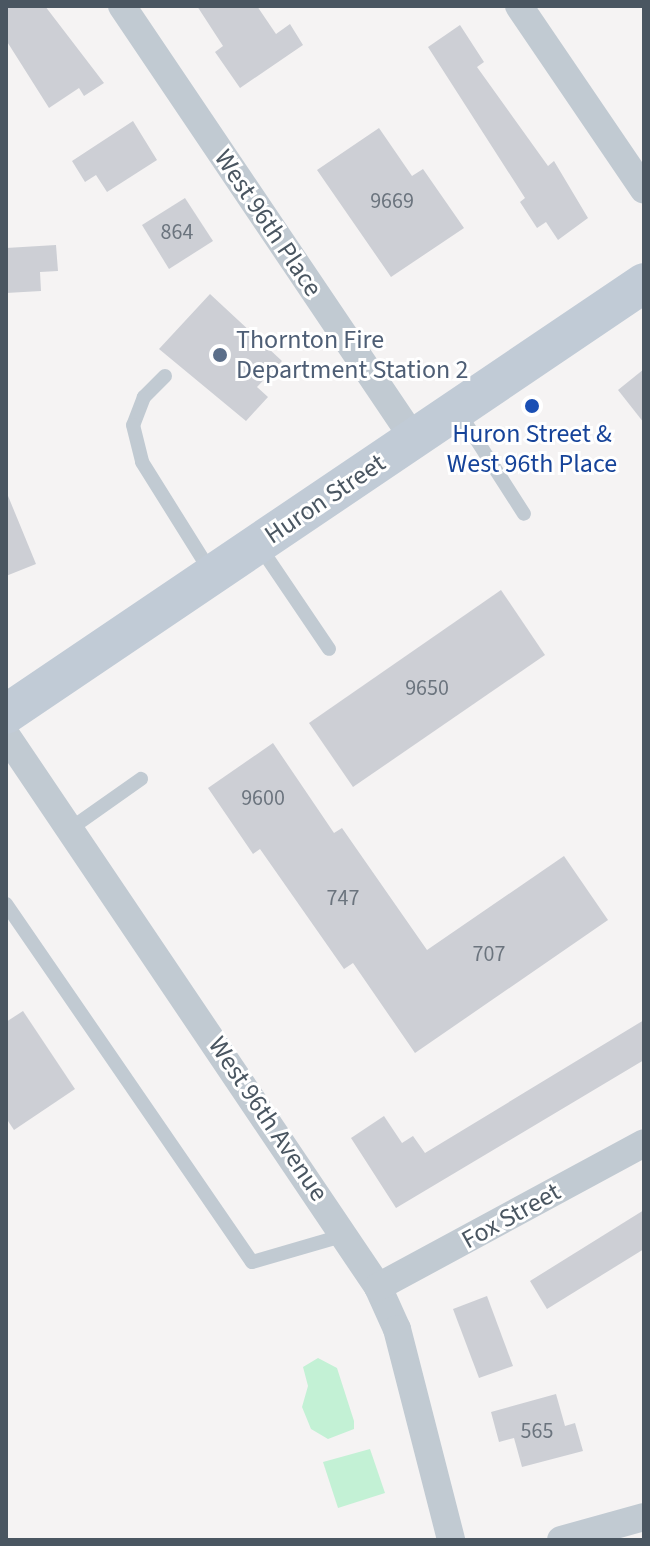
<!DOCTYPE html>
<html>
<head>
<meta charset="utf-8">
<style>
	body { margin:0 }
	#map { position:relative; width:650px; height:1546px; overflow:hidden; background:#f5f3f3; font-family:"Source Sans 3",sans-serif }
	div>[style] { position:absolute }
	.green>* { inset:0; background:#c3f1d5 }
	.building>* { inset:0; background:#cdcfd5 }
	.service>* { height:14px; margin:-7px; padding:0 7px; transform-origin:7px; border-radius:7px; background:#c1cad2 }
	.minor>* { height:28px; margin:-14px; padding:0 14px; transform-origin:14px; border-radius:14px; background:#c1cad2 }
	.secondary>* { height:40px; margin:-20px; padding:0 20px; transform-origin:20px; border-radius:20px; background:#c1cbd6 }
	.dots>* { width:22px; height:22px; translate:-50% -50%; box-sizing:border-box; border:4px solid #fff; border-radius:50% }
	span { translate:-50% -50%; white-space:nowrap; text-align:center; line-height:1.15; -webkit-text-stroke:6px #fff; paint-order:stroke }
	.number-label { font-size:22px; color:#6b747e }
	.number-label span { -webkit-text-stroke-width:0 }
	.street-label { font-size:26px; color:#4a5661 }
	.service-label { font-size:26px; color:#4e5e75 }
	.left { translate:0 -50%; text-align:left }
	.transit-label { font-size:26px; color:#164399 }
	.frame { position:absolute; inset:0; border:8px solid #4a5661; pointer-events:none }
</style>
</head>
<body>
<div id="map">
	<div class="green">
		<i style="clip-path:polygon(318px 1358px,337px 1368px,354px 1421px,354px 1429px,328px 1439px,311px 1429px,302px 1407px,308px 1386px,303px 1367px)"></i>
		<i style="clip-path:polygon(370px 1449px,385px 1493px,338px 1508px,323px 1462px)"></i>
	</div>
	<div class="building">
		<i style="clip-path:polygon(6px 6px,45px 6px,104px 83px,84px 96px,79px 88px,49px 108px,6px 40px)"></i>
		<i style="clip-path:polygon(197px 6px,257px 6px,276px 34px,290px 24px,303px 45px,240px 88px,215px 52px,223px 46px)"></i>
		<i style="clip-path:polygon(460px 25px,484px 62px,477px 67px,548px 166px,554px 161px,588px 218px,558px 240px,546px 222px,537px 228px,520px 202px,525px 198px,428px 47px)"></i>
		<i style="clip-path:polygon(133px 121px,157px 160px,107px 192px,96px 175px,85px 182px,72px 161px)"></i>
		<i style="clip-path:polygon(379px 128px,412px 176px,423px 169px,464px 228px,391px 277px,317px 170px)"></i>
		<i style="clip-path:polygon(185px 198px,213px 241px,169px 269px,142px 225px)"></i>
		<i style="clip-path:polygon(56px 245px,58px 271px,40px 272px,41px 291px,6px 293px,6px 248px)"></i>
		<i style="clip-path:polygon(210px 294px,282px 361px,257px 387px,268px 397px,246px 421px,159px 349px)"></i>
		<i style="clip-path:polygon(644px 369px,644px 423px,618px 390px)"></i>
		<i style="clip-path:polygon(6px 491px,36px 564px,6px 576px)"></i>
		<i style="clip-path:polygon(501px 590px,545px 655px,353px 787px,309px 723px)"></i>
		<i style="clip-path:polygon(273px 743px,334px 833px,342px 828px,427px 950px,564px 856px,608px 920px,415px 1053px,353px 963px,344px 969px,260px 849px,253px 854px,208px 788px)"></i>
		<i style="clip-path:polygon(23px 1011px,75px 1089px,14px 1130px,6px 1118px,6px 1022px)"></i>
		<i style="clip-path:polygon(644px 1020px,644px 1060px,396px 1208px,351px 1138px,384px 1116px,402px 1143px,413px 1136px,425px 1153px)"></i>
		<i style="clip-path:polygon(644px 1210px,644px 1249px,547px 1309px,530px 1281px)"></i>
		<i style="clip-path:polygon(487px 1296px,513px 1366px,479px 1378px,453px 1309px)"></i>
		<i style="clip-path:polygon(556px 1394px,565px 1426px,575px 1423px,583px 1451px,522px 1467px,514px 1438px,499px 1442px,491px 1412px)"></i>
	</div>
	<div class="service">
		<i style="left:165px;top:376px;width:30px;rotate:135deg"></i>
		<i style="left:144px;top:397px;width:30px;rotate:111deg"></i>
		<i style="left:133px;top:425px;width:38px;rotate:76deg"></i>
		<i style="left:142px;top:462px;width:128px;rotate:58deg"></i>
		<i style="left:458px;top:411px;width:122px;rotate:57.3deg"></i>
		<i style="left:260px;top:547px;width:123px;rotate:55.9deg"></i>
		<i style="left:70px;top:829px;width:87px;rotate:-35.2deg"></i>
		<i style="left:6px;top:904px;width:434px;rotate:55.5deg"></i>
		<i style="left:252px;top:1262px;width:97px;rotate:-16.2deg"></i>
	</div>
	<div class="minor">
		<i style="left:122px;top:6px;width:522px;rotate:56.01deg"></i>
		<i style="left:519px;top:6px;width:222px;rotate:55.8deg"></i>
		<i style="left:6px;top:735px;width:666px;rotate:56.02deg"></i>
		<i style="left:378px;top:1287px;width:46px;rotate:65.7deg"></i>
		<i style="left:397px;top:1329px;width:218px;rotate:75.6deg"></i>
		<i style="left:378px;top:1287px;width:302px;rotate:-28.4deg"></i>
		<i style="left:561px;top:1540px;width:86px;rotate:-15.5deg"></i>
	</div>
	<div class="secondary">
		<i style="left:6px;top:714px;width:770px;rotate:-34.04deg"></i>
	</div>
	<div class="dots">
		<i style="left:220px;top:355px;background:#5c6f8a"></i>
		<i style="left:532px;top:406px;background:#1a4fb4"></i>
	</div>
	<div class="number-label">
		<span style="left:392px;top:202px">9669</span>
		<span style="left:177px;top:233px">864</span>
		<span style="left:427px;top:689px">9650</span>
		<span style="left:263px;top:799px">9600</span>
		<span style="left:343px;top:899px">747</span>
		<span style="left:489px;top:955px">707</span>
		<span style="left:537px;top:1432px">565</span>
	</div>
	<div class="street-label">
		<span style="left:268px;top:223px;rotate:56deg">West 96th Place</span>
		<span style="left:325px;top:499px;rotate:-34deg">Huron Street</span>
		<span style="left:268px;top:1119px;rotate:56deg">West 96th Avenue</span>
		<span style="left:511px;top:1216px;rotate:-29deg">Fox Street</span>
	</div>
	<div class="service-label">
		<span class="left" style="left:236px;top:355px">Thornton Fire<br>Department Station 2</span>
	</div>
	<div class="transit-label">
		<span style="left:532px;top:449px">Huron Street &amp;<br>West 96th Place</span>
	</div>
	<div class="frame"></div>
</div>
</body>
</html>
